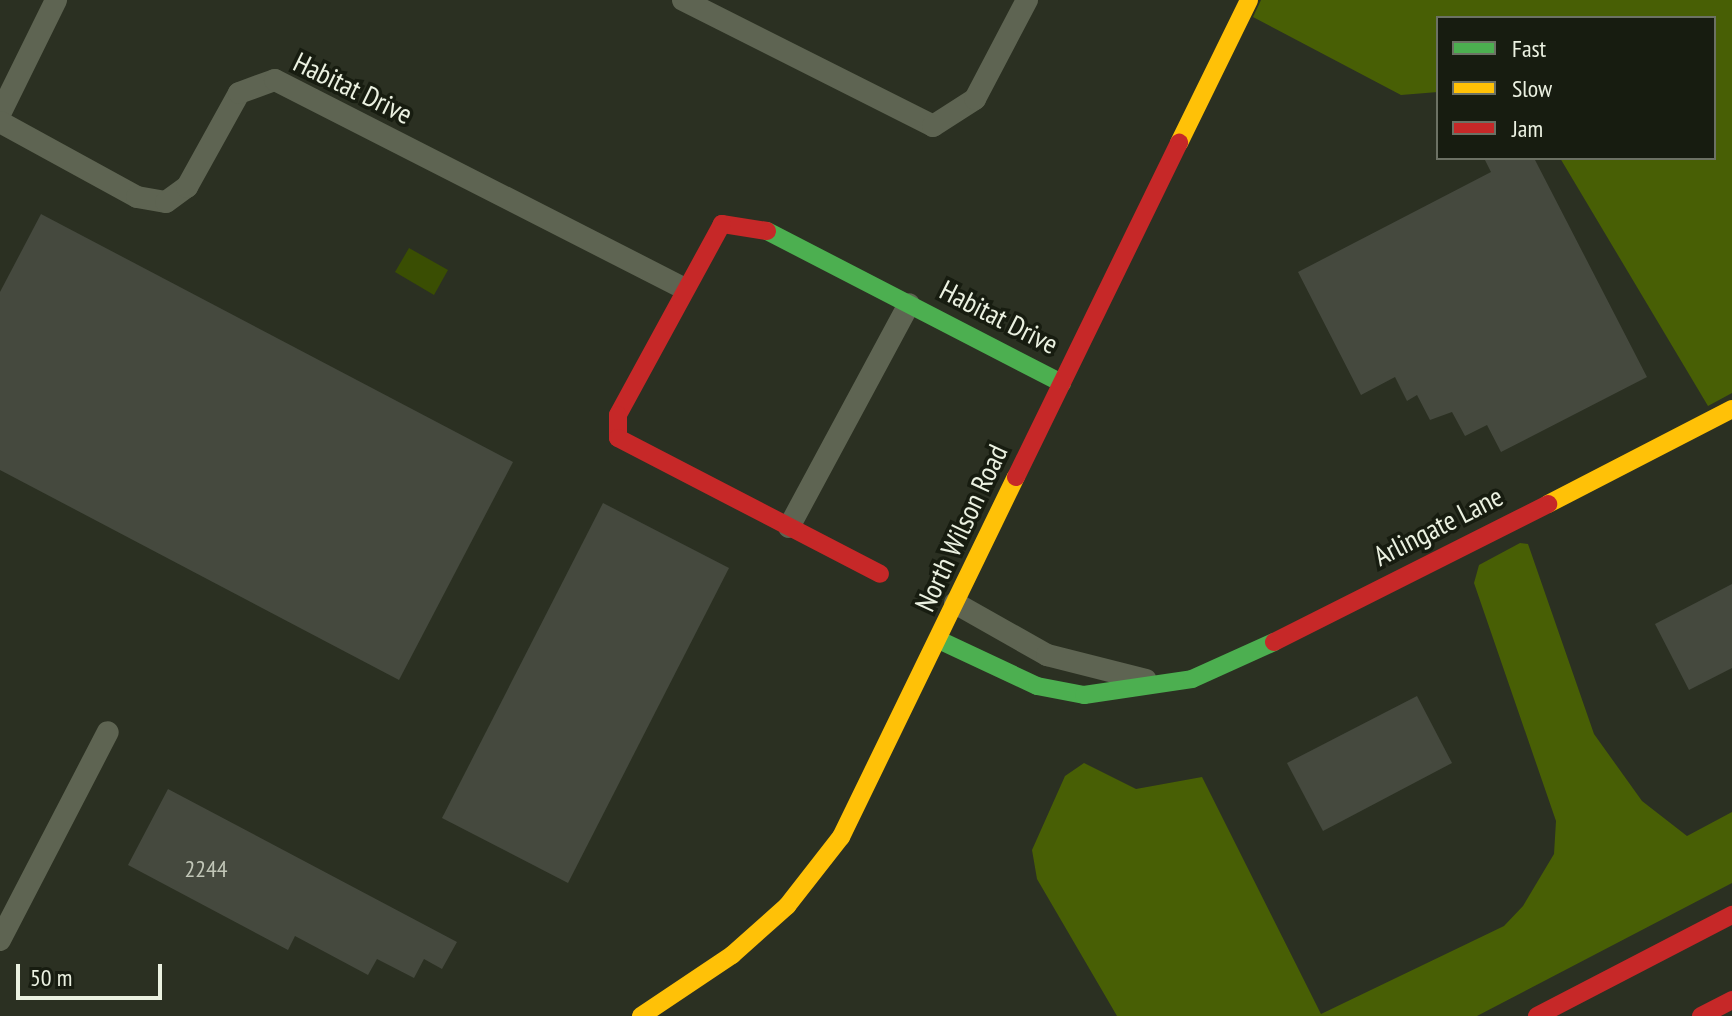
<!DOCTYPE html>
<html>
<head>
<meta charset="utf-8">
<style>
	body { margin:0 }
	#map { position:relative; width:1732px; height:1016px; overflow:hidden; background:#2b3022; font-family:"PT Sans Narrow",sans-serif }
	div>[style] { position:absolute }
	.green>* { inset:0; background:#485f05 }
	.water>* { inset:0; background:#3a4e03 }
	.building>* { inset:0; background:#45493e }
	.street>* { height:22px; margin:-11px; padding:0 11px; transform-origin:11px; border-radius:11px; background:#5e6452 }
	.fast>* { height:18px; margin:-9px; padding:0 9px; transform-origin:9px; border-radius:9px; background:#4caf50 }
	.slow>* { height:18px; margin:-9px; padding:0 9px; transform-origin:9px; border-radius:9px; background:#ffc107 }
	.jam>* { height:18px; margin:-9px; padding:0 9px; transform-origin:9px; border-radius:9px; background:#c62828 }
	span { translate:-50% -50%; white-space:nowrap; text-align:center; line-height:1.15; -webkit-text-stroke:7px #171c10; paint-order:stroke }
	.number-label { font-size:24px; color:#c2c7b8 }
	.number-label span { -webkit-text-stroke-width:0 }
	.street-label { font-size:28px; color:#ebf1e1 }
	.legend { position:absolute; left:1436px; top:16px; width:280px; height:144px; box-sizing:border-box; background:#171c10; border:2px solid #6c7164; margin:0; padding:10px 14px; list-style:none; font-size:24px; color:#ebf1e1 }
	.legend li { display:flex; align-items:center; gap:16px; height:40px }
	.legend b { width:40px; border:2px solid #6c7164 }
	.scale { position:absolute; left:16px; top:964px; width:146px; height:36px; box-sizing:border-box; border:4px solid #ebf1e1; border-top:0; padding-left:10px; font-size:24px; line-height:28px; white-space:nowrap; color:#ebf1e1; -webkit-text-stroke:6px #171c10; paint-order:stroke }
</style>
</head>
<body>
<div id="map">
	<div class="green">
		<i style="clip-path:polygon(1261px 0,1732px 0,1732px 393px,1708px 406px,1560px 158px,1714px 158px,1714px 18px,1438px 18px,1438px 92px,1401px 95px,1253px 17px)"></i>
		<i style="clip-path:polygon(1520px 543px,1528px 544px,1594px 734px,1642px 801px,1687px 836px,1732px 812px,1732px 883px,1477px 1016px,1117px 1016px,1037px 879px,1032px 850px,1065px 776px,1084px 763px,1136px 789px,1202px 777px,1321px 1014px,1504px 926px,1523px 906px,1554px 854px,1556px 821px,1474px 583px,1479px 565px)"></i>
	</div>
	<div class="water">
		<i style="clip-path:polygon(409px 248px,448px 270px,434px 295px,395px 272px)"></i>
	</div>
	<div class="building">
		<i style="clip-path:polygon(1484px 158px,1534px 158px,1647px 377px,1501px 452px,1487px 425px,1465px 436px,1452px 412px,1430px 420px,1417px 395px,1407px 401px,1395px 377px,1361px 395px,1298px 272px,1491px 172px)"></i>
		<i style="clip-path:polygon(41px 214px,513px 462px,399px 680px,0 470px,0 292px)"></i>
		<i style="clip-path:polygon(603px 503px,729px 568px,568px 883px,442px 818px)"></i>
		<i style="clip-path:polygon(1732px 584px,1732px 668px,1689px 690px,1655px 624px)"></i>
		<i style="clip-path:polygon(1417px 696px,1452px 763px,1323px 831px,1287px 763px)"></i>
		<i style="clip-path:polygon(168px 789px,457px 942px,442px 969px,424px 959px,414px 978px,377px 959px,368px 975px,295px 936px,288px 950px,128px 865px)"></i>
	</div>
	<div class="street">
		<i style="left:683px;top:0;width:280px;rotate:26.7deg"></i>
		<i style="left:933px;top:126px;width:50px;rotate:-32.7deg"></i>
		<i style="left:975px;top:99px;width:112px;rotate:-62.3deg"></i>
		<i style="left:0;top:114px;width:127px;rotate:-63.8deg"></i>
		<i style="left:0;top:122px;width:156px;rotate:28.7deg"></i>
		<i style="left:137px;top:197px;width:29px;rotate:10deg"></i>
		<i style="left:166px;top:202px;width:26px;rotate:-36deg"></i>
		<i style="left:187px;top:187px;width:107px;rotate:-61deg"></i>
		<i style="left:239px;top:93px;width:38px;rotate:-20deg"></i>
		<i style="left:275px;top:80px;width:458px;rotate:27deg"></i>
		<i style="left:789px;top:527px;width:253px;rotate:-61.7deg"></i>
		<i style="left:955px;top:603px;width:106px;rotate:29.5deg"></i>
		<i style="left:1047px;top:655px;width:102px;rotate:14.2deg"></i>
		<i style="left:0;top:940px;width:234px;rotate:-62.6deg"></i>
	</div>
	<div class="fast">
		<i style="left:767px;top:231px;width:332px;rotate:27.3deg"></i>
		<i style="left:939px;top:640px;width:108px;rotate:25.1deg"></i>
		<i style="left:1037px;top:686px;width:48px;rotate:10.8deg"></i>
		<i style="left:1084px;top:695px;width:109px;rotate:-8.4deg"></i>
		<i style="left:1192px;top:679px;width:90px;rotate:-24.3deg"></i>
	</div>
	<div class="slow">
		<i style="left:1179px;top:143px;width:159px;rotate:-63.9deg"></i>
		<i style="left:1548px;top:504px;width:207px;rotate:-27.3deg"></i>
		<i style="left:641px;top:1016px;width:110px;rotate:-33.8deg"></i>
		<i style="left:732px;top:955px;width:74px;rotate:-41.7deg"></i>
		<i style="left:787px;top:906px;width:88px;rotate:-52deg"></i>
		<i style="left:841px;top:837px;width:400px;rotate:-64.1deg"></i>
	</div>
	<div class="jam">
		<i style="left:767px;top:231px;width:46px;rotate:-171.2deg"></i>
		<i style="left:722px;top:224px;width:217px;rotate:118.6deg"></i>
		<i style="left:618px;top:415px;width:23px;rotate:90deg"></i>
		<i style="left:618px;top:438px;width:295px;rotate:27.4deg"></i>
		<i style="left:1016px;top:477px;width:372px;rotate:-64deg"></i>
		<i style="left:1274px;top:642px;width:307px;rotate:-26.7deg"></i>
		<i style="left:1537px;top:1016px;width:220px;rotate:-27.4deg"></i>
		<i style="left:1701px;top:1016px;width:35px;rotate:-27deg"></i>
	</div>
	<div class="number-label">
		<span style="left:206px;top:869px">2244</span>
	</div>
	<div class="street-label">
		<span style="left:353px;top:88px;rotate:26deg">Habitat Drive</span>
		<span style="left:999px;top:317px;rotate:27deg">Habitat Drive</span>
		<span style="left:1438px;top:526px;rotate:-27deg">Arlingate Lane</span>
		<span style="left:961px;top:528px;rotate:-65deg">North Wilson Road</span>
	</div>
	<ul class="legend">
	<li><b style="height:10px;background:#4caf50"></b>Fast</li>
	<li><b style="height:10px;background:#ffc107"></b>Slow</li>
	<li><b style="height:10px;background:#c62828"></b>Jam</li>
	</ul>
	<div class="scale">50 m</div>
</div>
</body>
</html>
